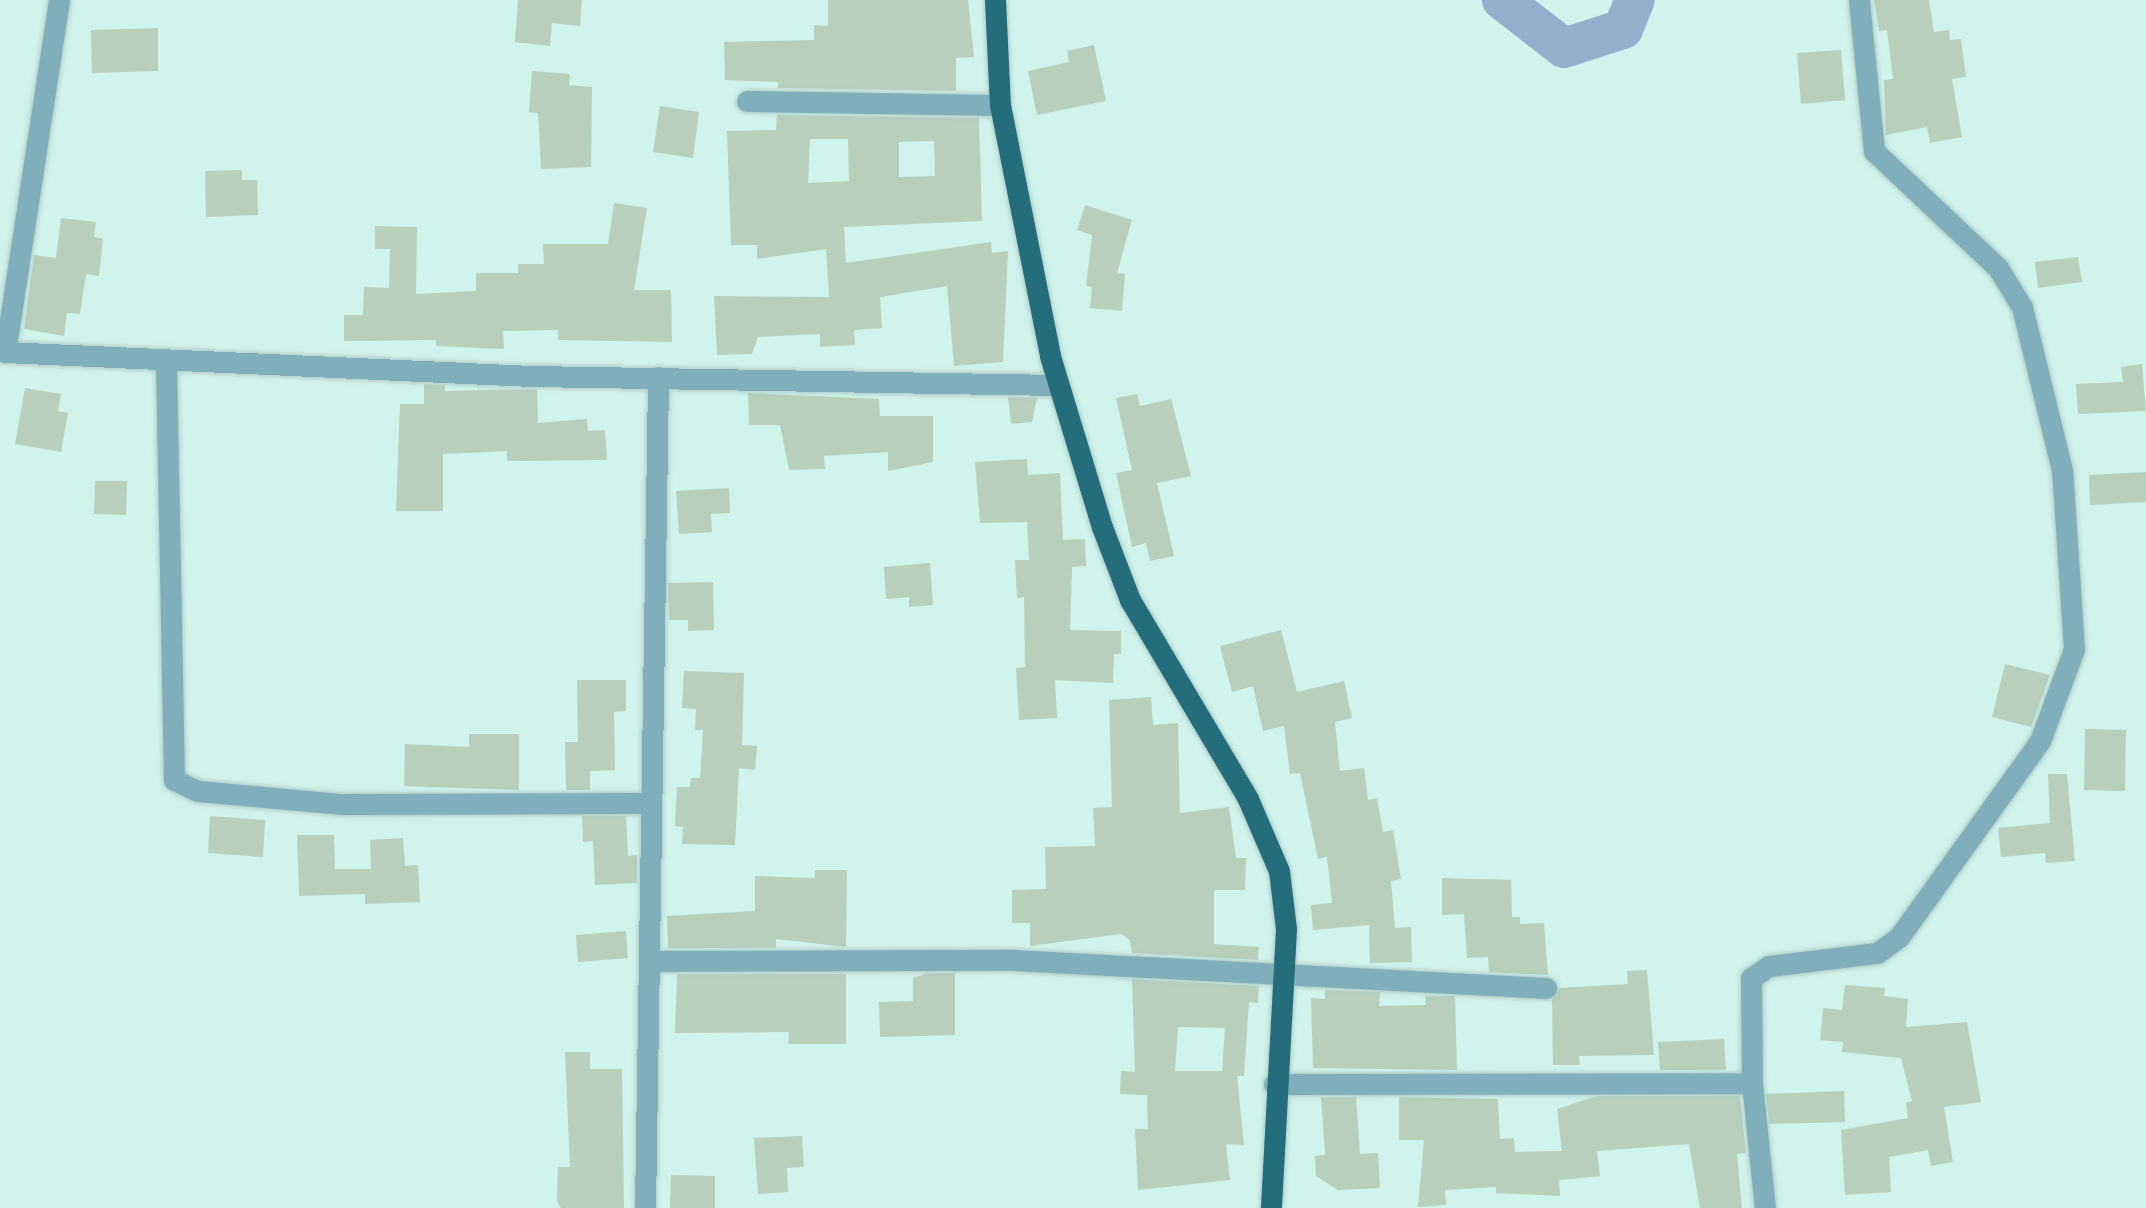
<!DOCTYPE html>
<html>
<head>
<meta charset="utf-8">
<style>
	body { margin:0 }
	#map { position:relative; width:2146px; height:1208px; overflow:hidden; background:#d0f3ec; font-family:"PT Serif",serif }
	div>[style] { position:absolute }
	.river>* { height:40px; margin:-20px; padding:0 20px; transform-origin:20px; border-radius:20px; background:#91b0ce }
	.building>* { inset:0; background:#b7cfbb }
	.roads { filter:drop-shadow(0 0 2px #aecdc7) drop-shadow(0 0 2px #aecdc7) }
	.minor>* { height:21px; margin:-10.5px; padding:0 10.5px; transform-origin:10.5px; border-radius:10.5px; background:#80aeba }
	.trunk>* { height:21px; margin:-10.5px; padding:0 10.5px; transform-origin:10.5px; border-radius:10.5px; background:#246d7c }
	span { translate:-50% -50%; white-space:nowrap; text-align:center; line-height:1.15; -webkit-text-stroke:6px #d0f3ec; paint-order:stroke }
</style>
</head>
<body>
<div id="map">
	<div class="river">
		<i style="left:1502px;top:0;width:78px;rotate:37.7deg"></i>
		<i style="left:1564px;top:48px;width:62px;rotate:-17.9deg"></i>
		<i style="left:1623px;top:29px;width:31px;rotate:-68deg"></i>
	</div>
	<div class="building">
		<i style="clip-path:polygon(518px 0,582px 0,580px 26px,552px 23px,550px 46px,515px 42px)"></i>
		<i style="clip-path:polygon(828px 0,968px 0,974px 57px,956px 58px,956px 91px,778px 88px,778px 82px,725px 80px,724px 42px,814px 40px,814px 25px,828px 26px)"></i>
		<i style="clip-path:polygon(1874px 0,1929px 0,1934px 32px,1949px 30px,1950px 40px,1961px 39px,1966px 77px,1952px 79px,1962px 137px,1930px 143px,1927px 127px,1886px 135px,1884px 80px,1893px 79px,1887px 30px,1879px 31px)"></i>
		<i style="clip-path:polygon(158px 28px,158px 71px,92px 73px,91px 30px)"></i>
		<i style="clip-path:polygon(1094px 45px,1106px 101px,1037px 115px,1028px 71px,1069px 62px,1067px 51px)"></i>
		<i style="clip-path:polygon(1841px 50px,1845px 100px,1801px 104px,1797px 53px)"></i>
		<i style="clip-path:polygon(532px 71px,570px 74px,569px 85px,592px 87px,591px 167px,541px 169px,538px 113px,529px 112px)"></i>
		<i style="clip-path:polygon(660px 106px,699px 112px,693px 158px,653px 152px)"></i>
		<i style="clip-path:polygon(evenodd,777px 115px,979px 118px,982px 221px,844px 227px,846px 263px,991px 242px,992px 253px,1008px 251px,1003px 362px,954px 366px,947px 286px,880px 297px,882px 328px,854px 330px,855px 345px,820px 347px,820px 334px,758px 337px,752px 354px,717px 355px,714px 296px,829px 297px,826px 249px,757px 259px,757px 245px,731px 245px,727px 131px,776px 130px,777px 115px,810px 139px,848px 139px,849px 181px,808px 183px,810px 139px,777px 115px,934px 141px,935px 176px,899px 177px,899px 142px,934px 141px)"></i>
		<i style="clip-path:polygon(242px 170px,242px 180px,257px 180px,258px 215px,206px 217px,205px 171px)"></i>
		<i style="clip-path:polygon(614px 203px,647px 208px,634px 290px,671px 290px,672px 342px,558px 340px,558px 330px,503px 331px,504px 349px,436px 346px,436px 340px,344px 341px,344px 315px,363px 315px,364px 287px,389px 288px,390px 249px,375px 249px,375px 226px,417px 227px,416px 294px,476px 291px,476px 273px,518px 273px,518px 264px,544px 264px,543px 244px,608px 244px)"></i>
		<i style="clip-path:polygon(1085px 205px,1132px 220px,1117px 273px,1125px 274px,1122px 311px,1090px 308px,1092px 287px,1086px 286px,1092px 235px,1077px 230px)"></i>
		<i style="clip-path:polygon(61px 218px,96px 222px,94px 237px,103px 239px,99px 276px,86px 274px,80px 314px,67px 313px,64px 336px,24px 329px,34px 255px,56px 258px)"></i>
		<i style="clip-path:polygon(2078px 257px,2082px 282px,2038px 288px,2035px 262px)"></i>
		<i style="clip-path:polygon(2142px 364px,2146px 411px,2078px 414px,2076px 384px,2123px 382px,2121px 367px)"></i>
		<i style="clip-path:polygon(424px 384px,445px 385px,445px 391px,537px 389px,538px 423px,587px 419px,588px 431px,605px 430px,607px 460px,507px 461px,507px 451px,443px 454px,443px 511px,396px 511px,400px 404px,424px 404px)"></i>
		<i style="clip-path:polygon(25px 388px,61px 394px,58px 411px,68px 413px,61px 452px,15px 444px)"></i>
		<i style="clip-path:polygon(748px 393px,879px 399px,880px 416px,933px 416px,933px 462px,888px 471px,888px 452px,824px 456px,825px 469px,789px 470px,780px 425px,749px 425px)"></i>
		<i style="clip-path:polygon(1137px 394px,1140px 406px,1171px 399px,1191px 476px,1157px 483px,1174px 556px,1150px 561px,1146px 543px,1132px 547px,1116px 473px,1132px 470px,1116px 398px)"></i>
		<i style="clip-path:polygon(1008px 397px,1037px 398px,1032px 422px,1011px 424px)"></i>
		<i style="clip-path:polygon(1027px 459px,1028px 475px,1060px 473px,1063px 540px,1085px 539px,1086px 566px,1072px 567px,1070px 630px,1121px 631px,1121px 654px,1114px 654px,1113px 683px,1055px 680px,1057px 718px,1019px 720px,1016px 668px,1025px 667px,1024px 597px,1017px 598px,1015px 560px,1029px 560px,1027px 522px,980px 523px,975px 462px)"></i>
		<i style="clip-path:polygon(2146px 472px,2146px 502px,2090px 505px,2089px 475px)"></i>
		<i style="clip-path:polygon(95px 481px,127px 481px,126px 515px,94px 514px)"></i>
		<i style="clip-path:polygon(729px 488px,730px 513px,711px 514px,712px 532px,679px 534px,676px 491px)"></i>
		<i style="clip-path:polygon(930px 563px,933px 605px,909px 607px,909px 597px,886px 599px,884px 567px)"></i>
		<i style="clip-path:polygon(713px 582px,714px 630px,688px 631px,688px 620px,669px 620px,668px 583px)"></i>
		<i style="clip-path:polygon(1281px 630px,1297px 692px,1344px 681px,1352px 718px,1335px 722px,1340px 771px,1364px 768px,1368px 800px,1377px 798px,1383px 832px,1393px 830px,1401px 879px,1391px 881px,1395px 928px,1411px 927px,1412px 962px,1370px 963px,1369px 925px,1313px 930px,1311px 905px,1332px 903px,1327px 857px,1318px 859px,1300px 773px,1290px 774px,1284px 726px,1263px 731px,1253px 686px,1232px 692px,1220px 646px)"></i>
		<i style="clip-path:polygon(2005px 664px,2050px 675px,2031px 727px,1992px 717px)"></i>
		<i style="clip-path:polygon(684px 671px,744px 673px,742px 745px,757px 746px,755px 770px,739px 768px,735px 845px,682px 844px,683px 827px,675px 826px,677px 787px,690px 787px,691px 778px,700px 778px,703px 730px,695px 730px,696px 709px,682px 708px)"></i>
		<i style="clip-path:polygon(577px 680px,626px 680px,626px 711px,614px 712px,615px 770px,590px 771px,590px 790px,566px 790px,565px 742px,578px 742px)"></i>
		<i style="clip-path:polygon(1151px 697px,1153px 725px,1178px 723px,1180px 813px,1229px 807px,1236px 858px,1246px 858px,1245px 890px,1214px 890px,1214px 944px,1259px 947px,1258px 960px,1132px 953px,1130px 940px,1121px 934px,1030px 946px,1030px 923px,1012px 923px,1012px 890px,1046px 889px,1045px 847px,1095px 846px,1093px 808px,1112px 807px,1109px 700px)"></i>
		<i style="clip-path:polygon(2085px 729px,2126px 730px,2125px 791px,2084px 790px)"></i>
		<i style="clip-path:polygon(469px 734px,519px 734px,519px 790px,404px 786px,405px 744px,469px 747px)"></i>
		<i style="clip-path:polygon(2048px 774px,2067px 774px,2075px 861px,2046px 863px,2045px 853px,2001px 857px,1998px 828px,2050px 823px)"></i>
		<i style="clip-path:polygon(210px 816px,265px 820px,263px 857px,208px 853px)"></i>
		<i style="clip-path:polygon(582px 816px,626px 816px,628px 856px,637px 855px,637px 883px,595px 885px,593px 841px,583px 842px)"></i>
		<i style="clip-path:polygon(297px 835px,334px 835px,335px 869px,371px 869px,370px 840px,403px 838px,405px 866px,418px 865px,420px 902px,365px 904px,365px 894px,299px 896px)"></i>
		<i style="clip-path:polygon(815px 870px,847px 870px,846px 947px,776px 939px,776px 948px,668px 948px,667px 916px,755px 911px,755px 876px,815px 878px)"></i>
		<i style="clip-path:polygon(1442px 878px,1511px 880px,1512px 917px,1520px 917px,1520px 924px,1544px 923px,1548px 975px,1489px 972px,1488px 957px,1467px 958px,1464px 914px,1442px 915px)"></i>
		<i style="clip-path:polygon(626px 931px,628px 958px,578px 962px,576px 935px)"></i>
		<i style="clip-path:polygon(1647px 970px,1654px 1055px,1579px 1056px,1580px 1065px,1553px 1065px,1552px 999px,1559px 988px,1628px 984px,1627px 971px)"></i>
		<i style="clip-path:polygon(927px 973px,955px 973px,955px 1035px,880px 1037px,879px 1002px,913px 1001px,913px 978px)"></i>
		<i style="clip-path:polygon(677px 974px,846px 974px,846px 1044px,788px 1044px,789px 1032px,675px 1033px)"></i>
		<i style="clip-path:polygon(evenodd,1132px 979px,1259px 986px,1258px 1003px,1249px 1002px,1244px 1076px,1237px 1076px,1244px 1145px,1226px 1144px,1230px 1180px,1138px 1190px,1135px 1129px,1148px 1129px,1147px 1095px,1120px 1094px,1121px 1071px,1135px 1072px,1132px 979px,1178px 1027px,1225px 1028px,1222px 1071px,1175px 1071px,1178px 1027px)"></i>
		<i style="clip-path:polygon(1845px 985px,1885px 988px,1884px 996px,1908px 999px,1906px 1027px,1967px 1022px,1981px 1102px,1944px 1107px,1953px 1162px,1931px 1166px,1928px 1150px,1889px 1157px,1891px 1192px,1845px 1195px,1841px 1130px,1908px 1118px,1906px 1103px,1912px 1101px,1901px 1058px,1842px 1052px,1843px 1042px,1820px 1040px,1823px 1008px,1842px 1010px)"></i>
		<i style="clip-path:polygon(1325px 990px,1380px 992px,1379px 1006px,1426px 1005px,1425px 996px,1455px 996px,1457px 1070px,1313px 1068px,1311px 998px,1325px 999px)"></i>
		<i style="clip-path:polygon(1724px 1039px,1726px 1070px,1660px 1070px,1658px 1042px)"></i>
		<i style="clip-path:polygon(565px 1052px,590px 1052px,590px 1069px,622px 1069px,624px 1208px,561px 1208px,557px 1202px,558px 1167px,570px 1167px)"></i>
		<i style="clip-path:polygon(1844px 1091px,1845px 1122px,1769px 1124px,1766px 1094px)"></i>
		<i style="clip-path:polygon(1597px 1096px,1740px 1096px,1746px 1153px,1737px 1154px,1742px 1208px,1700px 1208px,1689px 1144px,1597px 1151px,1600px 1176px,1559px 1180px,1560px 1196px,1496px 1193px,1496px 1187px,1445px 1190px,1446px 1205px,1418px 1207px,1424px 1140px,1399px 1140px,1399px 1097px,1498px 1099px,1500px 1139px,1514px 1138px,1515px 1152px,1562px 1151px,1557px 1109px)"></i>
		<i style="clip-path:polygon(1321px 1097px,1356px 1097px,1360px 1154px,1378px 1153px,1380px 1188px,1338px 1190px,1316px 1176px,1315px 1156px,1325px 1155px)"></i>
		<i style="clip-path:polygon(802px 1136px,804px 1167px,787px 1168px,788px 1192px,758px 1194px,754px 1138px)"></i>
		<i style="clip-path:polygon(671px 1175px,715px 1176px,715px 1208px,670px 1208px)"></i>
	</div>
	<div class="roads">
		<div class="minor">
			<i style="left:59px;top:0;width:356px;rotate:98.7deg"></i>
			<i style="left:5px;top:352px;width:528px;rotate:2.61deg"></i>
			<i style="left:532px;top:376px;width:526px;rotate:0.98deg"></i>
			<i style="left:747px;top:101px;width:253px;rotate:0.9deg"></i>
			<i style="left:166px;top:363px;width:417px;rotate:88.9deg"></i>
			<i style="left:174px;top:780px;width:26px;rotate:25deg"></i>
			<i style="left:198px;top:791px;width:145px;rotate:5.2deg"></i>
			<i style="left:342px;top:804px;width:309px;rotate:-0.2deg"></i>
			<i style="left:649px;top:961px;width:364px;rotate:-0.2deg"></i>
			<i style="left:1013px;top:960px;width:534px;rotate:3.01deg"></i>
			<i style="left:1752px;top:1083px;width:105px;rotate:-90.5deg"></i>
			<i style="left:1751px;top:978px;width:22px;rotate:-34deg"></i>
			<i style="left:1769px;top:966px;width:109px;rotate:-6.9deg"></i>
			<i style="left:1877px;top:953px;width:27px;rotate:-36deg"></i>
			<i style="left:1899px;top:937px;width:241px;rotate:-54.3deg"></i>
			<i style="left:2040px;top:741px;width:98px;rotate:-69.7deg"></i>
			<i style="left:2074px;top:649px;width:179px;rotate:-93.8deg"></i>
			<i style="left:2062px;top:470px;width:168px;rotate:-103.8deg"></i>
			<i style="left:2022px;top:307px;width:46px;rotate:-121.6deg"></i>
			<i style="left:1998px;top:268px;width:170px;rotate:-136.7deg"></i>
			<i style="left:1874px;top:151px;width:152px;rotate:-95.7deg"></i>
			<i style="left:1274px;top:1084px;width:478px;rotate:-0.1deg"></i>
			<i style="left:1752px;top:1083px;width:126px;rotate:84.1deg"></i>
			<i style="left:645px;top:1208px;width:831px;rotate:-89.1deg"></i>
		</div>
		<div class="trunk">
			<i style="left:995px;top:0;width:105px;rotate:87.3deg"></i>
			<i style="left:1000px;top:105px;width:256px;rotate:78.7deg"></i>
			<i style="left:1050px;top:356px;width:179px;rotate:73.1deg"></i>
			<i style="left:1102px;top:527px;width:78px;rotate:69deg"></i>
			<i style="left:1130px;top:600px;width:231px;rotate:59.3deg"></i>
			<i style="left:1248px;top:799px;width:78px;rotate:66.7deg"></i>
			<i style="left:1279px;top:871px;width:58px;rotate:83.1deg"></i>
			<i style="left:1286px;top:929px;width:279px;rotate:93.1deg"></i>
		</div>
	</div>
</div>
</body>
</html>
